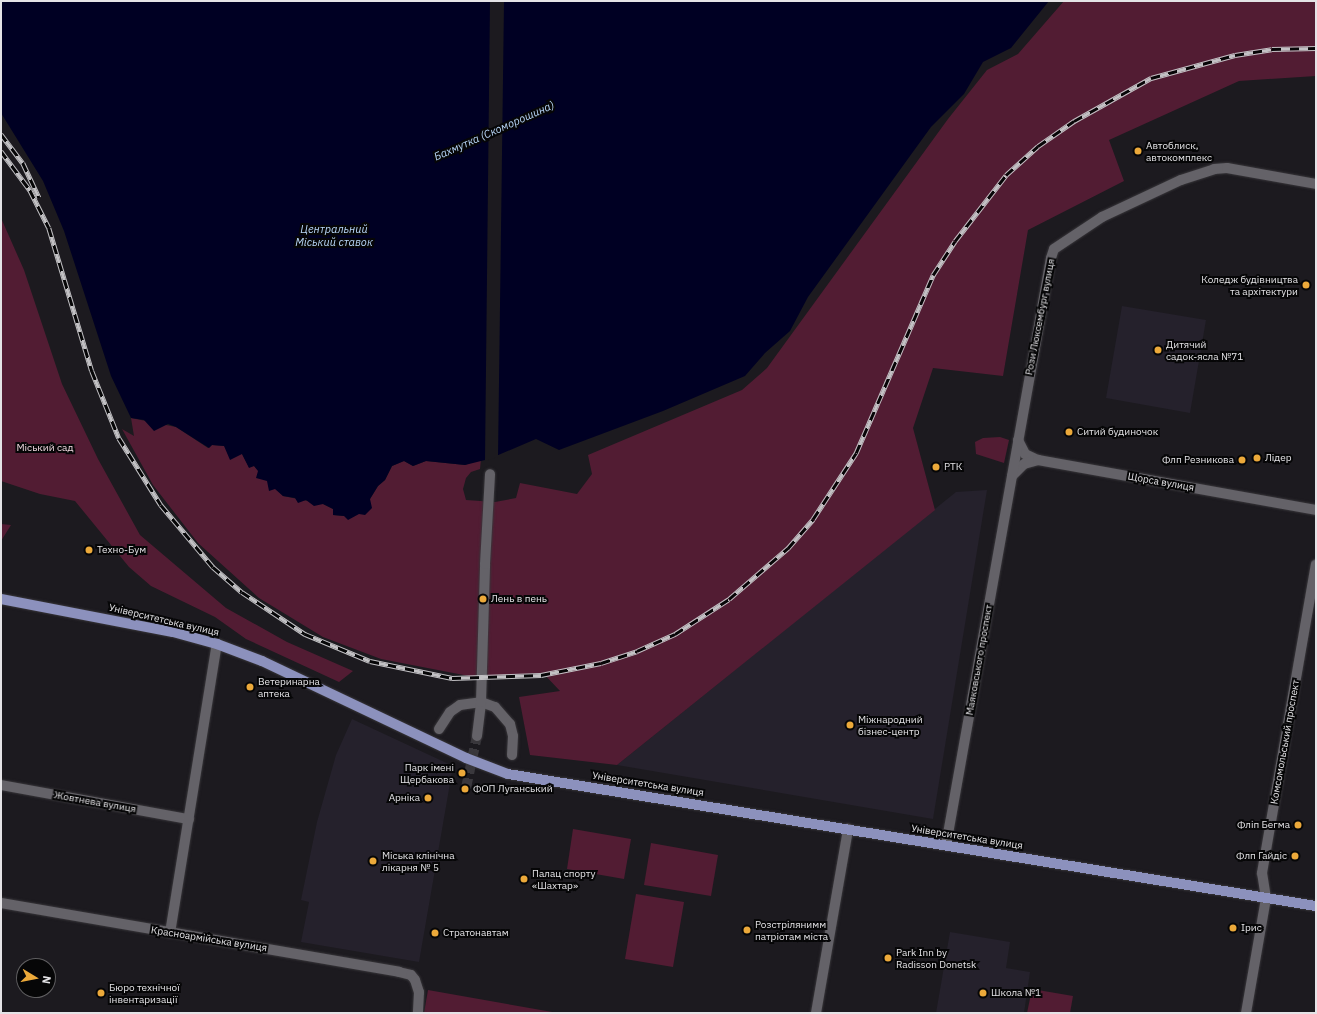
<!DOCTYPE html>
<html>
<head>
<meta charset="utf-8">
<style>
	body { margin:0 }
	#map { position:relative; width:1317px; height:1014px; overflow:hidden; background:#1c1a1f; font-family:"IBM Plex Sans",sans-serif }
	div>[style] { position:absolute }
	.built>* { inset:0; background:#25212c }
	.green>* { inset:0; background:#521c33 }
	.water>* { inset:0; background:#000023 }
	.pier>* { inset:0; background:#1c1a1f }
	.minor-tunnel>* { height:10px; margin-top:-5px; transform-origin:0; background:repeating-linear-gradient(90deg,#3a383d 0 10px,transparent 0 15px) }
	.roads { filter:drop-shadow(0 0 1px #38363a) drop-shadow(0 0 1px #38363a) }
	.minor>* { height:10px; margin:-5px; padding:0 5px; transform-origin:5px; border-radius:5px; background:#646268 }
	.major>* { height:10px; margin:-5px; padding:0 5px; transform-origin:5px; border-radius:5px; background:#8c91bd }
	.rail>* { height:4.5px; margin-top:-2.25px; transform-origin:0; background:repeating-linear-gradient(90deg,#060607 0 9px,#c2c1c4 0 18px); box-sizing:border-box; border-block:1px solid #c2c1c4 }
	.dots>* { width:11px; height:11px; translate:-50% -50%; box-sizing:border-box; border:2px solid #060607; border-radius:50% }
	span { translate:-50% -50%; white-space:nowrap; text-align:center; line-height:1.15; -webkit-text-stroke:4px #060607; paint-order:stroke }
	.poi-label { font-size:10px; color:#e4e3e6 }
	.left { translate:0 -50%; text-align:left }
	.right { translate:-100% -50%; text-align:right }
	.street-label { font-size:10px; color:#e4e3e6 }
	.park-label { font-size:10px; color:#f2dae2 }
	.water-label { font-size:11px; color:#bad8fa; font-style:italic }
	.frame { position:absolute; inset:0; border:2px solid #e4e3e6; pointer-events:none }
	.north { position:absolute; left:16px; top:958px; width:40px; height:40px; box-sizing:border-box; background:#060607; border:1px solid #5f5e60; border-radius:50%; rotate:100deg; font-size:11px; font-weight:700; line-height:16px; text-align:center; color:#e4e3e6 }
	.north::after { content:''; display:block; margin:auto; width:14px; height:18px; background:#eca93a; clip-path:polygon(50% 0,100% 100%,50% 72%,0 100%) }
</style>
</head>
<body>
<div id="map">
	<div class="built">
		<i style="clip-path:polygon(1122px 306px,1206px 320px,1190px 413px,1106px 398px)"></i>
		<i style="clip-path:polygon(987px 490px,933px 819px,617px 765px,956px 492px)"></i>
		<i style="clip-path:polygon(352px 719px,453px 766px,419px 962px,301px 942px,309px 902px,301px 900px,317px 822px,336px 755px)"></i>
		<i style="clip-path:polygon(950px 932px,1010px 942px,1006px 968px,1030px 972px,1024px 1013px,936px 1013px)"></i>
	</div>
	<div class="green">
		<i style="clip-path:polygon(1064px 1px,1316px 1px,1316px 76px,1239px 81px,1109px 140px,1124px 181px,1028px 230px,1003px 376px,933px 368px,913px 428px,935px 510px,617px 765px,530px 755px,519px 697px,560px 691px,543px 673px,474px 677px,381px 659px,323px 637px,259px 598px,198px 543px,153px 485px,122px 429px,134px 436px,131px 418px,176px 427px,208px 448px,212px 445px,224px 446px,242px 454px,249px 467px,254px 466px,283px 496px,323px 504px,333px 509px,333px 515px,344px 516px,370px 499px,378px 486px,385px 480px,392px 466px,404px 461px,413px 466px,426px 461px,465px 465px,481px 459px,480px 469px,471px 472px,466px 478px,463px 489px,466px 500px,495px 502px,516px 498px,520px 483px,577px 494px,592px 474px,588px 455px,742px 390px,767px 368px,948px 119px,987px 70px,1018px 54px)"></i>
		<i style="clip-path:polygon(1px 218px,24px 270px,62px 384px,98px 459px,140px 535px,226px 608px,287px 642px,353px 671px,339px 682px,246px 639px,215px 617px,151px 586px,129px 567px,75px 501px,40px 494px,1px 481px)"></i>
		<i style="clip-path:polygon(983px 438px,1000px 437px,1009px 440px,1004px 463px,976px 454px,975px 442px)"></i>
		<i style="clip-path:polygon(1px 524px,11px 525px,1px 541px)"></i>
		<i style="clip-path:polygon(573px 829px,631px 839px,624px 879px,567px 869px)"></i>
		<i style="clip-path:polygon(651px 843px,718px 855px,711px 896px,644px 885px)"></i>
		<i style="clip-path:polygon(636px 894px,684px 902px,673px 967px,625px 959px)"></i>
		<i style="clip-path:polygon(1032px 989px,1073px 996px,1070px 1013px,1027px 1013px)"></i>
		<i style="clip-path:polygon(428px 990px,558px 1013px,424px 1013px)"></i>
	</div>
	<div class="water">
		<i style="clip-path:polygon(1px 1px,1049px 1px,1011px 48px,983px 62px,964px 94px,931px 127px,808px 297px,790px 331px,765px 353px,745px 376px,663px 411px,559px 450px,536px 439px,489px 459px,465px 465px,426px 461px,413px 466px,404px 461px,392px 466px,385px 480px,378px 486px,370px 499px,372px 508px,365px 515px,359px 514px,348px 520px,344px 516px,333px 515px,333px 509px,323px 504px,314px 506px,306px 500px,298px 503px,295px 498px,283px 496px,275px 489px,269px 491px,267px 481px,256px 478px,258px 471px,254px 466px,249px 468px,242px 454px,230px 460px,224px 446px,212px 445px,209px 448px,176px 427px,168px 424px,154px 431px,144px 420px,131px 418px,111px 376px,64px 231px,43px 181px,1px 113px)"></i>
	</div>
	<div class="pier">
		<i style="clip-path:polygon(490px 1px,504px 1px,498px 457px,485px 461px)"></i>
	</div>
	<div class="minor-tunnel">
		<i style="left:466px;top:788px;width:53px;rotate:-78.1deg"></i>
	</div>
	<div class="roads">
		<div class="minor">
			<i style="left:1018px;top:440px;width:16px;rotate:63deg"></i>
			<i style="left:1025px;top:454px;width:14px;rotate:25deg"></i>
			<i style="left:1012px;top:476px;width:17px;rotate:-45deg"></i>
			<i style="left:1024px;top:464px;width:15px;rotate:-16deg"></i>
			<i style="left:1038px;top:460px;width:282px;rotate:10.2deg"></i>
			<i style="left:439px;top:729px;width:20px;rotate:-57deg"></i>
			<i style="left:450px;top:712px;width:12px;rotate:-35deg"></i>
			<i style="left:460px;top:705px;width:21px;rotate:-8deg"></i>
			<i style="left:481px;top:702px;width:15px;rotate:20deg"></i>
			<i style="left:495px;top:707px;width:23px;rotate:49deg"></i>
			<i style="left:510px;top:724px;width:12px;rotate:76deg"></i>
			<i style="left:513px;top:736px;width:19px;rotate:93deg"></i>
			<i style="left:477px;top:736px;width:34px;rotate:-83deg"></i>
			<i style="left:481px;top:702px;width:138px;rotate:-88.3deg"></i>
			<i style="left:485px;top:564px;width:90px;rotate:-86.8deg"></i>
			<i style="left:1px;top:785px;width:191px;rotate:10.3deg"></i>
			<i style="left:946px;top:845px;width:596px;rotate:-79.86deg"></i>
			<i style="left:1051px;top:258px;width:9px;rotate:-72deg"></i>
			<i style="left:1054px;top:249px;width:58px;rotate:-33.7deg"></i>
			<i style="left:1102px;top:217px;width:87px;rotate:-25.1deg"></i>
			<i style="left:1181px;top:180px;width:35px;rotate:-18deg"></i>
			<i style="left:1214px;top:169px;width:13px;rotate:-4deg"></i>
			<i style="left:1227px;top:168px;width:90px;rotate:10.2deg"></i>
			<i style="left:1px;top:903px;width:404px;rotate:9.8deg"></i>
			<i style="left:399px;top:972px;width:12px;rotate:14deg"></i>
			<i style="left:411px;top:975px;width:6px;rotate:51deg"></i>
			<i style="left:415px;top:980px;width:13px;rotate:72deg"></i>
			<i style="left:419px;top:992px;width:21px;rotate:93deg"></i>
			<i style="left:170px;top:933px;width:293px;rotate:-80.8deg"></i>
			<i style="left:816px;top:1013px;width:187px;rotate:-80.1deg"></i>
			<i style="left:1246px;top:1013px;width:117px;rotate:-80.1deg"></i>
			<i style="left:1266px;top:898px;width:25px;rotate:-99deg"></i>
			<i style="left:1262px;top:873px;width:313px;rotate:-80.1deg"></i>
		</div>
		<div class="major">
			<i style="left:1px;top:599px;width:175px;rotate:10.9deg"></i>
			<i style="left:173px;top:632px;width:46px;rotate:15.3deg"></i>
			<i style="left:217px;top:644px;width:48px;rotate:20.7deg"></i>
			<i style="left:262px;top:661px;width:226px;rotate:25.4deg"></i>
			<i style="left:466px;top:758px;width:45px;rotate:20.9deg"></i>
			<i style="left:508px;top:774px;width:819px;rotate:9.28deg"></i>
		</div>
	</div>
	<div class="rail">
		<i style="left:1px;top:134px;width:36px;rotate:53deg"></i>
		<i style="left:23px;top:163px;width:38px;rotate:65deg"></i>
		<i style="left:1px;top:151px;width:49px;rotate:53.4deg"></i>
		<i style="left:30px;top:190px;width:42px;rotate:63.4deg"></i>
		<i style="left:49px;top:228px;width:149px;rotate:73.3deg"></i>
		<i style="left:92px;top:371px;width:72px;rotate:68.1deg"></i>
		<i style="left:119px;top:438px;width:79px;rotate:57.9deg"></i>
		<i style="left:161px;top:505px;width:81px;rotate:50deg"></i>
		<i style="left:213px;top:567px;width:38px;rotate:41deg"></i>
		<i style="left:242px;top:592px;width:76px;rotate:33.7deg"></i>
		<i style="left:305px;top:634px;width:70px;rotate:22.6deg"></i>
		<i style="left:370px;top:661px;width:84px;rotate:11.7deg"></i>
		<i style="left:452px;top:678px;width:89px;rotate:-1.9deg"></i>
		<i style="left:541px;top:675px;width:61px;rotate:-11.3deg"></i>
		<i style="left:601px;top:663px;width:38px;rotate:-18deg"></i>
		<i style="left:637px;top:651px;width:42px;rotate:-24.1deg"></i>
		<i style="left:675px;top:634px;width:64px;rotate:-32.9deg"></i>
		<i style="left:729px;top:599px;width:78px;rotate:-40.8deg"></i>
		<i style="left:788px;top:548px;width:38px;rotate:-49deg"></i>
		<i style="left:813px;top:519px;width:79px;rotate:-56.9deg"></i>
		<i style="left:856px;top:453px;width:194px;rotate:-66.6deg"></i>
		<i style="left:933px;top:275px;width:40px;rotate:-57.1deg"></i>
		<i style="left:955px;top:241px;width:83px;rotate:-52.3deg"></i>
		<i style="left:1006px;top:175px;width:43px;rotate:-42.2deg"></i>
		<i style="left:1038px;top:146px;width:44px;rotate:-34.8deg"></i>
		<i style="left:1074px;top:121px;width:88px;rotate:-29.2deg"></i>
		<i style="left:1151px;top:78px;width:87px;rotate:-15.3deg"></i>
		<i style="left:1235px;top:55px;width:37px;rotate:-9deg"></i>
		<i style="left:1272px;top:49px;width:44px;rotate:-1.3deg"></i>
	</div>
	<div class="dots">
		<i style="left:1138px;top:151px;background:#eca93a"></i>
		<i style="left:1306px;top:285px;background:#eca93a"></i>
		<i style="left:1158px;top:350px;background:#eca93a"></i>
		<i style="left:1069px;top:432px;background:#eca93a"></i>
		<i style="left:1257px;top:458px;background:#eca93a"></i>
		<i style="left:1242px;top:460px;background:#eca93a"></i>
		<i style="left:936px;top:467px;background:#eca93a"></i>
		<i style="left:89px;top:550px;background:#eca93a"></i>
		<i style="left:483px;top:599px;background:#eca93a"></i>
		<i style="left:250px;top:687px;background:#eca93a"></i>
		<i style="left:850px;top:725px;background:#eca93a"></i>
		<i style="left:462px;top:773px;background:#eca93a"></i>
		<i style="left:465px;top:789px;background:#eca93a"></i>
		<i style="left:428px;top:798px;background:#eca93a"></i>
		<i style="left:1298px;top:825px;background:#eca93a"></i>
		<i style="left:1295px;top:856px;background:#eca93a"></i>
		<i style="left:373px;top:861px;background:#eca93a"></i>
		<i style="left:524px;top:879px;background:#eca93a"></i>
		<i style="left:1233px;top:928px;background:#eca93a"></i>
		<i style="left:747px;top:930px;background:#eca93a"></i>
		<i style="left:435px;top:933px;background:#eca93a"></i>
		<i style="left:888px;top:958px;background:#eca93a"></i>
		<i style="left:101px;top:993px;background:#eca93a"></i>
		<i style="left:983px;top:993px;background:#eca93a"></i>
	</div>
	<div class="poi-label">
		<span class="left" style="left:1146px;top:151px">Автоблиск,<br>автокомплекс</span>
		<span class="right" style="left:1298px;top:285px">Коледж будівництва<br>та архітектури</span>
		<span class="left" style="left:1166px;top:350px">Дитячий<br>садок-ясла №71</span>
		<span class="left" style="left:1077px;top:432px">Ситий будиночок</span>
		<span class="left" style="left:1265px;top:458px">Лідер</span>
		<span class="right" style="left:1234px;top:460px">Флп Резникова</span>
		<span class="left" style="left:944px;top:467px">РТК</span>
		<span class="left" style="left:97px;top:550px">Техно-Бум</span>
		<span class="left" style="left:491px;top:599px">Лень в пень</span>
		<span class="left" style="left:258px;top:687px">Ветеринарна<br>аптека</span>
		<span class="left" style="left:858px;top:725px">Міжнародний<br>бізнес-центр</span>
		<span class="right" style="left:454px;top:773px">Парк імені<br>Щербакова</span>
		<span class="left" style="left:473px;top:789px">ФОП Луганський</span>
		<span class="right" style="left:420px;top:798px">Арніка</span>
		<span class="right" style="left:1290px;top:825px">Фліп Бегма</span>
		<span class="left" style="left:382px;top:861px">Міська клінічна<br>лікарня № 5</span>
		<span class="right" style="left:1287px;top:856px">Флп Гайдіс</span>
		<span class="left" style="left:532px;top:879px">Палац спорту<br>«Шахтар»</span>
		<span class="left" style="left:755px;top:930px">Розстрілянимм<br>патріотам міста</span>
		<span class="left" style="left:1241px;top:928px">Ірис</span>
		<span class="left" style="left:443px;top:933px">Стратонавтам</span>
		<span class="left" style="left:896px;top:958px">Park Inn by<br>Radisson Donetsk</span>
		<span class="left" style="left:109px;top:993px">Бюро технічної<br>інвентаризації</span>
		<span class="left" style="left:991px;top:993px">Школа №1</span>
	</div>
	<div class="street-label">
		<span style="left:1040px;top:317px;rotate:-79deg">Рози Люксембург вулиця</span>
		<span style="left:1161px;top:482px;rotate:10deg">Щорса вулиця</span>
		<span style="left:164px;top:620px;rotate:13deg">Університетська вулиця</span>
		<span style="left:979px;top:660px;rotate:-80deg">Маяковського проспект</span>
		<span style="left:1285px;top:742px;rotate:-80deg">Комсомольський проспект</span>
		<span style="left:648px;top:784px;rotate:9deg">Університетська вулиця</span>
		<span style="left:95px;top:802px;rotate:10deg">Жовтнева вулиця</span>
		<span style="left:967px;top:837px;rotate:9deg">Університетська вулиця</span>
		<span style="left:209px;top:939px;rotate:9deg">Красноармійська вулиця</span>
	</div>
	<div class="park-label">
		<span style="left:45px;top:448px">Міський сад</span>
	</div>
	<div class="water-label">
		<span style="left:494px;top:131px;rotate:-24deg">Бахмутка (Скоморошина)</span>
		<span style="left:334px;top:236px">Центральний<br>Міський ставок</span>
	</div>
	<div class="frame"></div>
	<div class="north">N</div>
</div>
</body>
</html>
